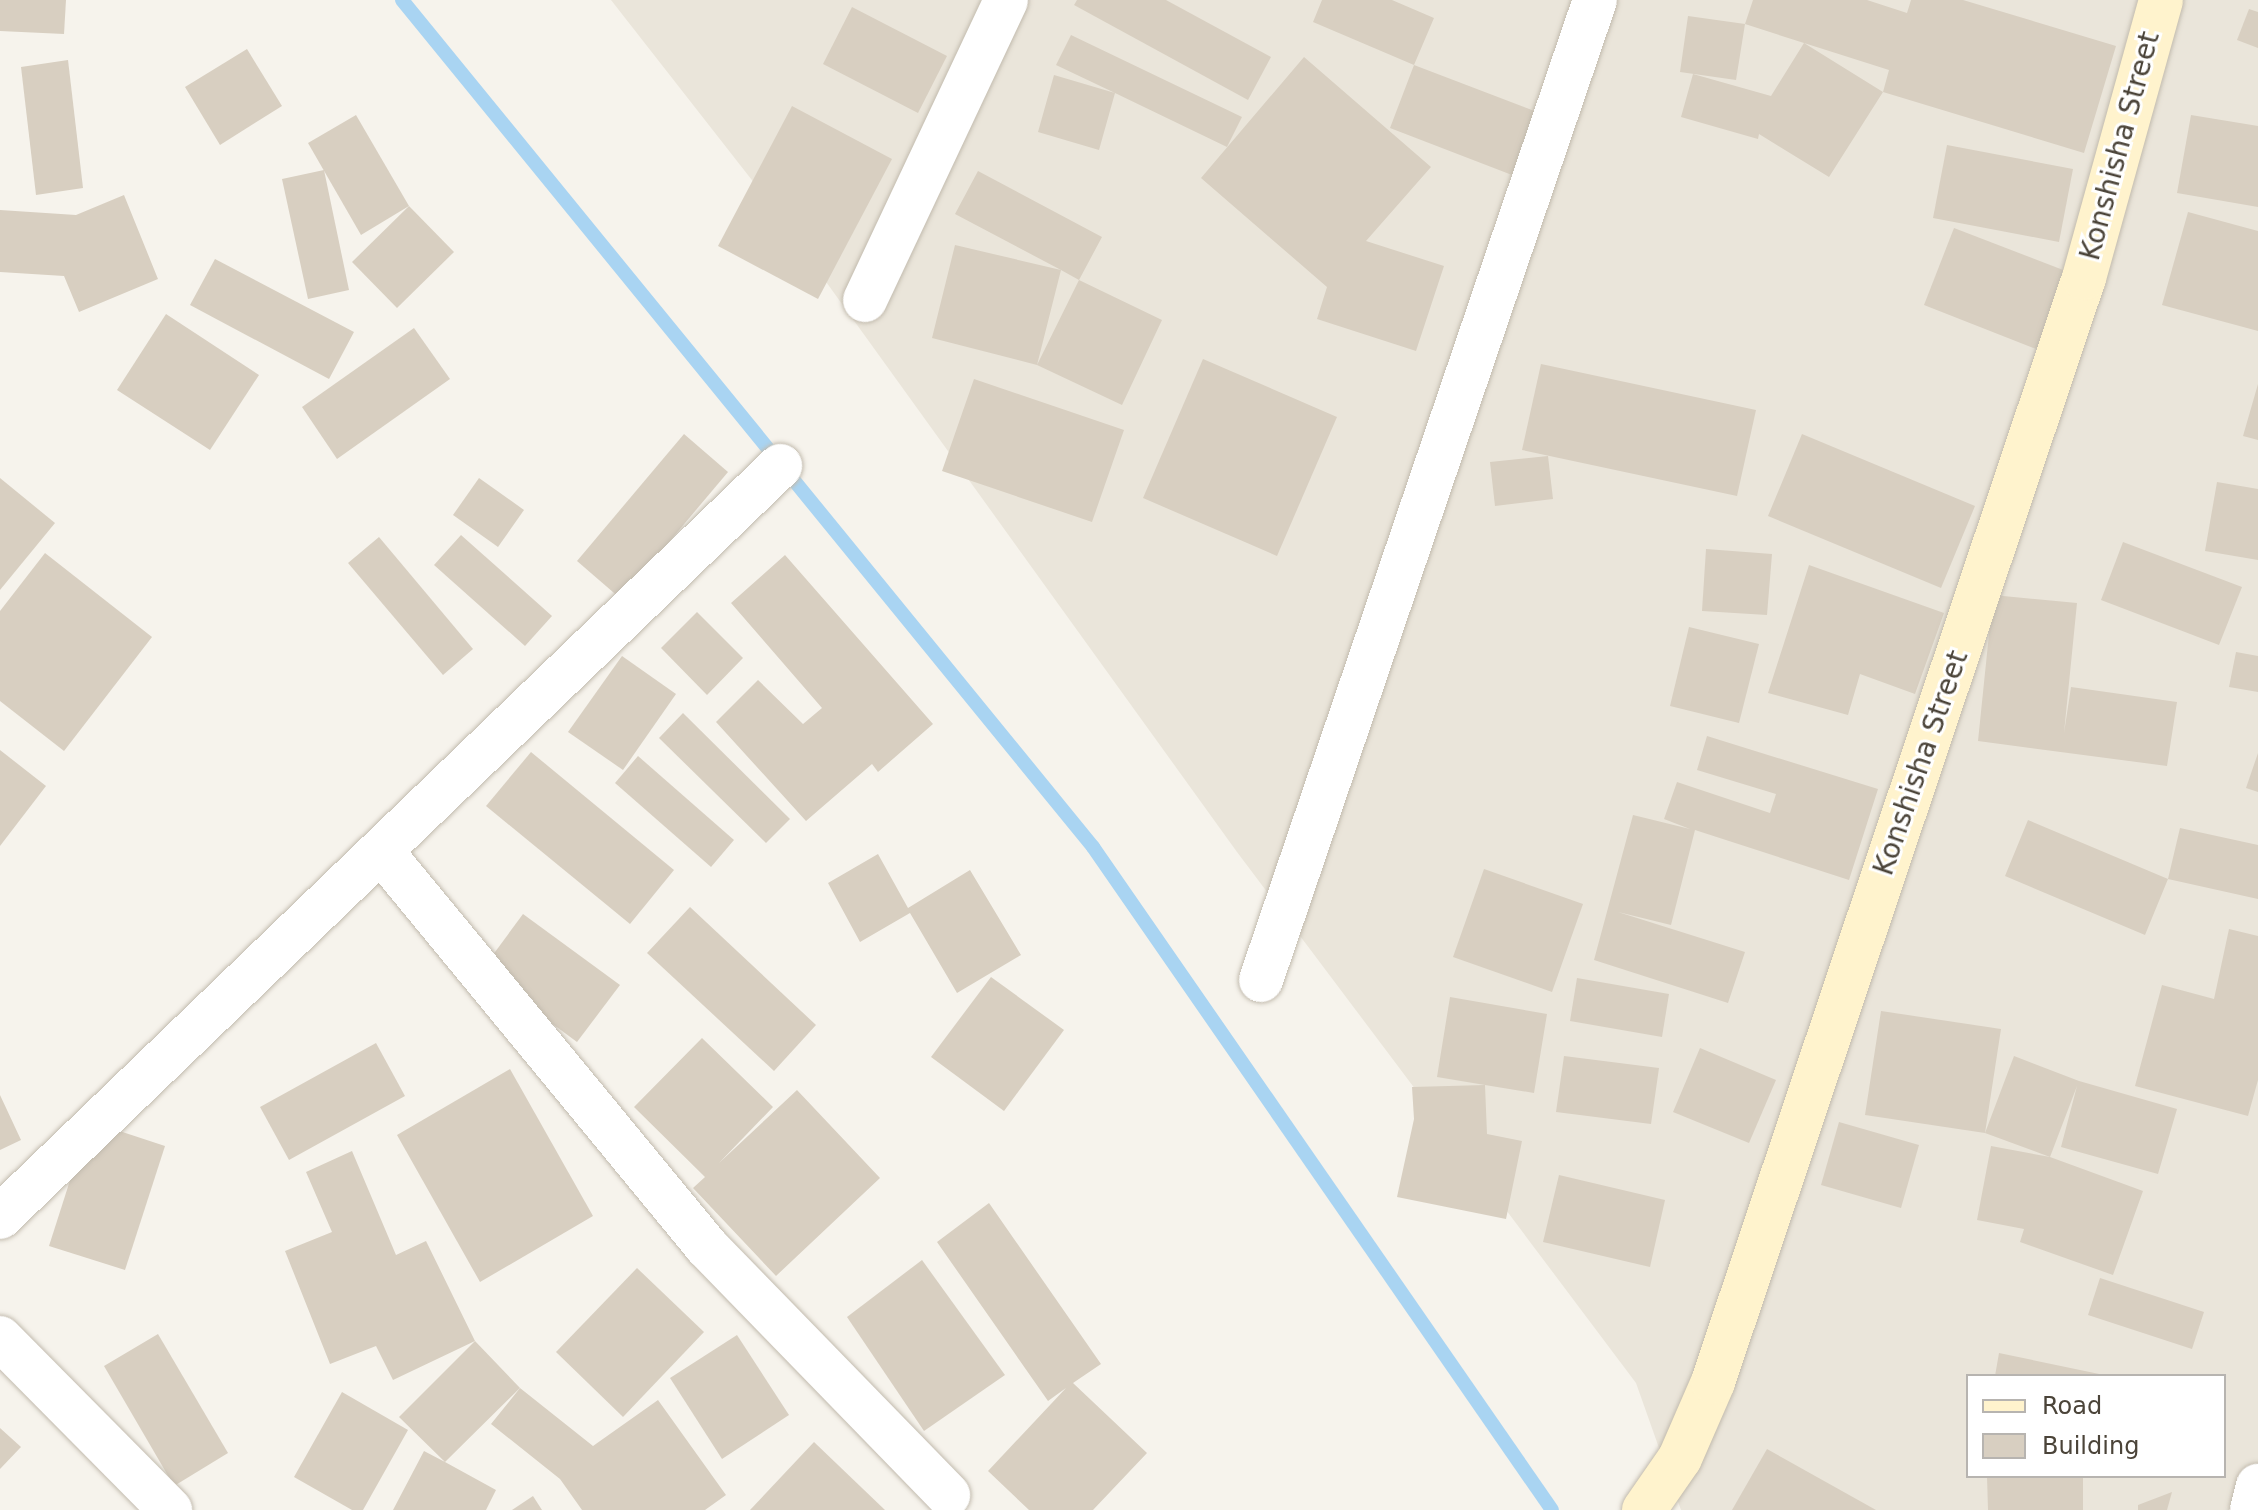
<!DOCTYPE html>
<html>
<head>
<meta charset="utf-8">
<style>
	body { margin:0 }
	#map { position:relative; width:2258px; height:1510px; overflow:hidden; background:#f6f3ec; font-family:"DejaVu Sans",sans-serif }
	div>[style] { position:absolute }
	.residential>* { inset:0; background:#eae5da }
	.stream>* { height:14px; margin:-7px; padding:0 7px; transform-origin:7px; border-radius:7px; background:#a9d4f2 }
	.building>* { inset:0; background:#d8cfc1 }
	.roads { filter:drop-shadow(0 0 2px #c2bbae) drop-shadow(0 0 2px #c2bbae) }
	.street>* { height:44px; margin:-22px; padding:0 22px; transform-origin:22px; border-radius:22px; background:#fff }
	.secondary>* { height:44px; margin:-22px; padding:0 22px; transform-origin:22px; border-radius:22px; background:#fff3cd }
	span { translate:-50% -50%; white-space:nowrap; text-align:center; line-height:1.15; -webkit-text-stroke:6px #fff; paint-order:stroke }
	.street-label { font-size:28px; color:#4b4439 }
	.legend { position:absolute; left:1966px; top:1374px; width:260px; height:104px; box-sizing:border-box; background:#fff; border:2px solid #b7b4b0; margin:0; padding:10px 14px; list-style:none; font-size:24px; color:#4b4439 }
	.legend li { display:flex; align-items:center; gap:16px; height:40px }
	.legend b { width:40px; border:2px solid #b7b4b0 }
</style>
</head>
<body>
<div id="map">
	<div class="residential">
		<i style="clip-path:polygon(evenodd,611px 0,2258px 0,2258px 1510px,1681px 1510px,1636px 1383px,1237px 852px,762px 193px,611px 0,1968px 1376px,2224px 1376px,2224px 1476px,1968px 1476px,1968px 1376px)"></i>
	</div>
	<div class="stream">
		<i style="left:402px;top:0;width:1093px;rotate:50.79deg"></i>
		<i style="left:1093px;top:847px;width:806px;rotate:55.3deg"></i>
	</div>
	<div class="building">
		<i style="clip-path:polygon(0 0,66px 0,64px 34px,0 31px)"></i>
		<i style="clip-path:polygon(1077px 0,1166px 0,1271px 57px,1248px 100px,1074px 5px)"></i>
		<i style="clip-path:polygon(1322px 0,1392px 0,1434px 18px,1414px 65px,1537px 112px,1512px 175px,1390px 128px,1414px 65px,1313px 22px)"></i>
		<i style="clip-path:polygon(1753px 0,1867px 0,1907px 13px,1911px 0,1963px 0,2116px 46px,2084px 153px,1883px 92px,1889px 70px,1804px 43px,1883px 92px,1829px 177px,1759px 134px,1758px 139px,1681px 117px,1693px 74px,1771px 96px,1804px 43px,1745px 24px)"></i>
		<i style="clip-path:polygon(852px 7px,947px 56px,918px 113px,823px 64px)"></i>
		<i style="clip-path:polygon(2249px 9px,2258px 12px,2258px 48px,2237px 40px)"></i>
		<i style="clip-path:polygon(1688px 16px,1745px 24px,1736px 80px,1680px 72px)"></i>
		<i style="clip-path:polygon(1071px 35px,1242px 117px,1227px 147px,1115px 93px,1099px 150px,1038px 132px,1054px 75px,1115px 93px,1056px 65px)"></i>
		<i style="clip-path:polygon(247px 49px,282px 106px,220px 145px,185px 87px)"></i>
		<i style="clip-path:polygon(1304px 57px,1431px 167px,1366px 241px,1444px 266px,1416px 351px,1317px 319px,1327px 287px,1201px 178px)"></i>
		<i style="clip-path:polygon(68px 60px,83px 188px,36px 195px,21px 67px)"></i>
		<i style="clip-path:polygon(792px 106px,892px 159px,818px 299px,718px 246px)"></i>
		<i style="clip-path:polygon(356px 115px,409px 206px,361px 235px,308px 143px)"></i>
		<i style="clip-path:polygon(2191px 115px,2258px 126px,2258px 207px,2177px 193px)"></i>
		<i style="clip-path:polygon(1947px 145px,2073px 169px,2059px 242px,1933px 218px)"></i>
		<i style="clip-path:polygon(324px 170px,349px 290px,308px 299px,282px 179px)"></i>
		<i style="clip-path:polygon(evenodd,978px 171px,1102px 237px,1079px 280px,1162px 320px,1122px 405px,1037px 365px,932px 338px,955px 245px,1061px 270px,955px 214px,978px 171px,1061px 270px,1079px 280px,1037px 365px,1061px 270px)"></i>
		<i style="clip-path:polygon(124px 195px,158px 279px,79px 312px,64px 276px,0 272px,0 210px,76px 215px)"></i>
		<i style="clip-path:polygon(409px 206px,454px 252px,397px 308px,352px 262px)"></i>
		<i style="clip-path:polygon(2188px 212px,2258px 231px,2258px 331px,2162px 305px)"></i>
		<i style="clip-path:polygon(1954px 228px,2084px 278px,2054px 356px,1924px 305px)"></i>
		<i style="clip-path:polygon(215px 259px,354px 332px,329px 379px,190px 305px)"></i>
		<i style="clip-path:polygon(166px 314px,259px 375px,210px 450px,117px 390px)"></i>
		<i style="clip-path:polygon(414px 328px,450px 379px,337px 459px,302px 407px)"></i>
		<i style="clip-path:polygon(1203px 359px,1337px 417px,1277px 556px,1143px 498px)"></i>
		<i style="clip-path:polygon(1541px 364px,1756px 410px,1737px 496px,1522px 450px)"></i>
		<i style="clip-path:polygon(974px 379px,1124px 430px,1092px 522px,942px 471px)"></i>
		<i style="clip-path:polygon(2258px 384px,2258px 440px,2243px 436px)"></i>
		<i style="clip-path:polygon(684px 434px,728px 472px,621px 599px,577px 561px)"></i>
		<i style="clip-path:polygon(1802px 434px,1975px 506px,1941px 588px,1768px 516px)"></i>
		<i style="clip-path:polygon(1548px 456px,1553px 499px,1495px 506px,1490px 462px)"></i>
		<i style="clip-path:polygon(0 478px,55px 523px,0 590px)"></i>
		<i style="clip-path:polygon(479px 478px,524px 510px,498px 547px,453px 515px)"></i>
		<i style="clip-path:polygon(2217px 482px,2258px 489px,2258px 560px,2205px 551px)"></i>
		<i style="clip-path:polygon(461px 535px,552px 616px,525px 646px,434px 565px)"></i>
		<i style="clip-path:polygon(379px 537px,473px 649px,443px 675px,348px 563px)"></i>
		<i style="clip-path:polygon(2123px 542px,2242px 587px,2219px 645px,2101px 600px)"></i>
		<i style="clip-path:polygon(1706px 549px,1772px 554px,1767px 615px,1702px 611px)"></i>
		<i style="clip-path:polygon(45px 553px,152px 637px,64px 751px,0 701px,0 611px)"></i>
		<i style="clip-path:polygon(785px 555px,933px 724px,878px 772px,872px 764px,806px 821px,716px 722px,758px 680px,803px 724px,822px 708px,731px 603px)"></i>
		<i style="clip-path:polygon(1809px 565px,1944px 613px,1915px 694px,1860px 674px,1848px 715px,1768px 693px)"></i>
		<i style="clip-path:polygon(1993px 595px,2077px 603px,2064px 733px,2071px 687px,2177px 702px,2167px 766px,1978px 741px)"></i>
		<i style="clip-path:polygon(697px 612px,743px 658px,707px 695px,661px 648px)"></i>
		<i style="clip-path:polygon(1689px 627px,1759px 644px,1739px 723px,1670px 706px)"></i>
		<i style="clip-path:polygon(2236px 652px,2258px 656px,2258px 692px,2229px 687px)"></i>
		<i style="clip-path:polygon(622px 656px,676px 694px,623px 770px,568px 732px)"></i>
		<i style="clip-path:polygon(683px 713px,790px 819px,766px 843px,659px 738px)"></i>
		<i style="clip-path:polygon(1707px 736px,1878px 789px,1849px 880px,1695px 830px,1671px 925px,1618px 912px,1745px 952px,1728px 1003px,1594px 960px,1633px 815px,1690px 829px,1664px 819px,1677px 782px,1770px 813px,1776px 794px,1697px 770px)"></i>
		<i style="clip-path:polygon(0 750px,46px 786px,0 846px)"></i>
		<i style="clip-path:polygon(531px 752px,674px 870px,630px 924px,486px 806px)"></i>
		<i style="clip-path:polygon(2258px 753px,2258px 792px,2246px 788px)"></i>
		<i style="clip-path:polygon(638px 756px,734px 840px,711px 867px,615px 783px)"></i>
		<i style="clip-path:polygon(2028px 820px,2168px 879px,2180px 828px,2258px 845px,2258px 899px,2168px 879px,2145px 935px,2005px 876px)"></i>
		<i style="clip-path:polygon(878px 854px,908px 908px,970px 870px,1021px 955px,957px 993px,910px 913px,860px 942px,828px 883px)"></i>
		<i style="clip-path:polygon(1484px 869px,1583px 904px,1552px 992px,1453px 957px)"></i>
		<i style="clip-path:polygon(690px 907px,816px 1025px,774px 1071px,647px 953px)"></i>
		<i style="clip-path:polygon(523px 914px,620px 985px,577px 1042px,481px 971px)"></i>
		<i style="clip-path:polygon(2229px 929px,2258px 936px,2258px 1080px,2248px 1116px,2135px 1086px,2162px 985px,2214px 999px)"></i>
		<i style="clip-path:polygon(991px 977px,1064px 1030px,1004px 1111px,931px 1057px)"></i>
		<i style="clip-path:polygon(1577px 978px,1669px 994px,1662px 1037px,1570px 1021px)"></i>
		<i style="clip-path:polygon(1450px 997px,1547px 1014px,1534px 1093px,1485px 1085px,1487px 1134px,1522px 1141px,1506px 1219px,1397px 1197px,1414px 1119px,1412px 1087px,1485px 1085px,1437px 1077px)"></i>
		<i style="clip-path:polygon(1881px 1011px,2001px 1029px,1985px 1133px,1865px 1115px)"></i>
		<i style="clip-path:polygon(702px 1038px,773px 1107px,719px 1163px,797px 1090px,880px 1178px,776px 1276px,693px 1188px,705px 1177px,634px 1107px)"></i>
		<i style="clip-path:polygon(376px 1043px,405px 1096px,289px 1160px,260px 1107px)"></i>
		<i style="clip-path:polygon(1700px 1048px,1776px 1080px,1749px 1143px,1673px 1112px)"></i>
		<i style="clip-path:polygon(1564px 1056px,1659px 1068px,1651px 1124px,1556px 1112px)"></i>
		<i style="clip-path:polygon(2014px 1056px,2079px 1081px,2177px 1109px,2158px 1174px,2061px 1147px,2077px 1086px,2050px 1157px,1985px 1133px)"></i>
		<i style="clip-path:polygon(510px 1069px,593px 1216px,480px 1282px,397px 1135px)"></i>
		<i style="clip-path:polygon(0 1095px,21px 1140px,0 1150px)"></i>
		<i style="clip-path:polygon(89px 1121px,165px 1146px,125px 1270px,49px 1246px)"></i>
		<i style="clip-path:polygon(1839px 1122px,1919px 1145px,1901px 1208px,1821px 1185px)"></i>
		<i style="clip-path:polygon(1991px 1146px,2050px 1157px,2143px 1191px,2113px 1275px,2020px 1242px,2024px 1229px,1977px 1220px)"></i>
		<i style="clip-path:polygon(352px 1151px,396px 1255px,426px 1241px,475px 1341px,393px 1380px,376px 1346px,330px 1364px,285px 1251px,332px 1232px,306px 1172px)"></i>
		<i style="clip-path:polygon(1559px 1175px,1665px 1200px,1650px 1267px,1543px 1242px)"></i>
		<i style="clip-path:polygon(989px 1203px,1101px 1364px,1073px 1383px,1147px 1453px,1093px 1510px,1029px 1510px,988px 1471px,1066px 1388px,1048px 1401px,937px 1242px)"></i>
		<i style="clip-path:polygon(922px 1260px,1005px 1375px,924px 1431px,847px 1317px)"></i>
		<i style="clip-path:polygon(637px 1268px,704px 1332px,623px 1417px,556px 1352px)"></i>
		<i style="clip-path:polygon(2100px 1278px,2204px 1312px,2192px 1349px,2088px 1315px)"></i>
		<i style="clip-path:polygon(158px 1334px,228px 1453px,174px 1486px,104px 1366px)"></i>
		<i style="clip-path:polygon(737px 1335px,789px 1415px,722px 1459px,670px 1378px)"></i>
		<i style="clip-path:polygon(475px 1341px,520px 1388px,445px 1462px,496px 1490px,486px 1510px,393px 1510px,424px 1451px,445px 1462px,399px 1417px)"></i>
		<i style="clip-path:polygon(1999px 1353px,2104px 1375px,2104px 1376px,1995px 1376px)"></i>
		<i style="clip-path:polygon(520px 1388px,593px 1446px,658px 1400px,726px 1495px,705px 1510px,582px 1510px,560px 1479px,491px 1424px)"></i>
		<i style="clip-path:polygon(342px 1392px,408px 1430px,363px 1510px,352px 1510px,294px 1477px)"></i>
		<i style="clip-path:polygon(0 1428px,21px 1447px,0 1469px)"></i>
		<i style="clip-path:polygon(814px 1442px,885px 1510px,750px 1510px)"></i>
		<i style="clip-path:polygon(1767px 1449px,1876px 1510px,1732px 1510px)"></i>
		<i style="clip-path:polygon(1987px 1476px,2083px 1476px,2083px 1510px,1988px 1510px)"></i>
		<i style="clip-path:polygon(2172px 1492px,2167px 1510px,2138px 1510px,2138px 1505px)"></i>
		<i style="clip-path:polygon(533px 1496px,542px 1510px,512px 1510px)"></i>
	</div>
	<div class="roads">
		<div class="street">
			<i style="left:865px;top:300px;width:331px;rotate:-64.8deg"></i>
			<i style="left:381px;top:851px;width:513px;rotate:50.54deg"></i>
			<i style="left:707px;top:1247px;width:346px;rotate:45.8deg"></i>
			<i style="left:1261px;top:980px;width:1035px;rotate:-71.18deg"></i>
			<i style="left:0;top:1217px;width:1083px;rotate:-43.91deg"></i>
			<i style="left:0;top:1338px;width:242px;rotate:45.3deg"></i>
			<i style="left:2252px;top:1510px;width:25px;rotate:-76deg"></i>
		</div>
		<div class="secondary">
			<i style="left:1644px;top:1510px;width:63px;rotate:-55.3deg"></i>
			<i style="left:1680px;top:1458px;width:83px;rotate:-66.5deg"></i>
			<i style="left:1713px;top:1382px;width:1165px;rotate:-71.43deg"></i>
			<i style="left:2084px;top:278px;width:288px;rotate:-74.5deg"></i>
		</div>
	</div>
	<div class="street-label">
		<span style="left:2120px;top:146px;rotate:-75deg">Konshisha Street</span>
		<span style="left:1921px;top:763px;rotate:-71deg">Konshisha Street</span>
	</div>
	<ul class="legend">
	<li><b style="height:10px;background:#fff3cd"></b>Road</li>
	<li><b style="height:22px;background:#d8cfc1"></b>Building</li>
	</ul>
</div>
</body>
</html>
